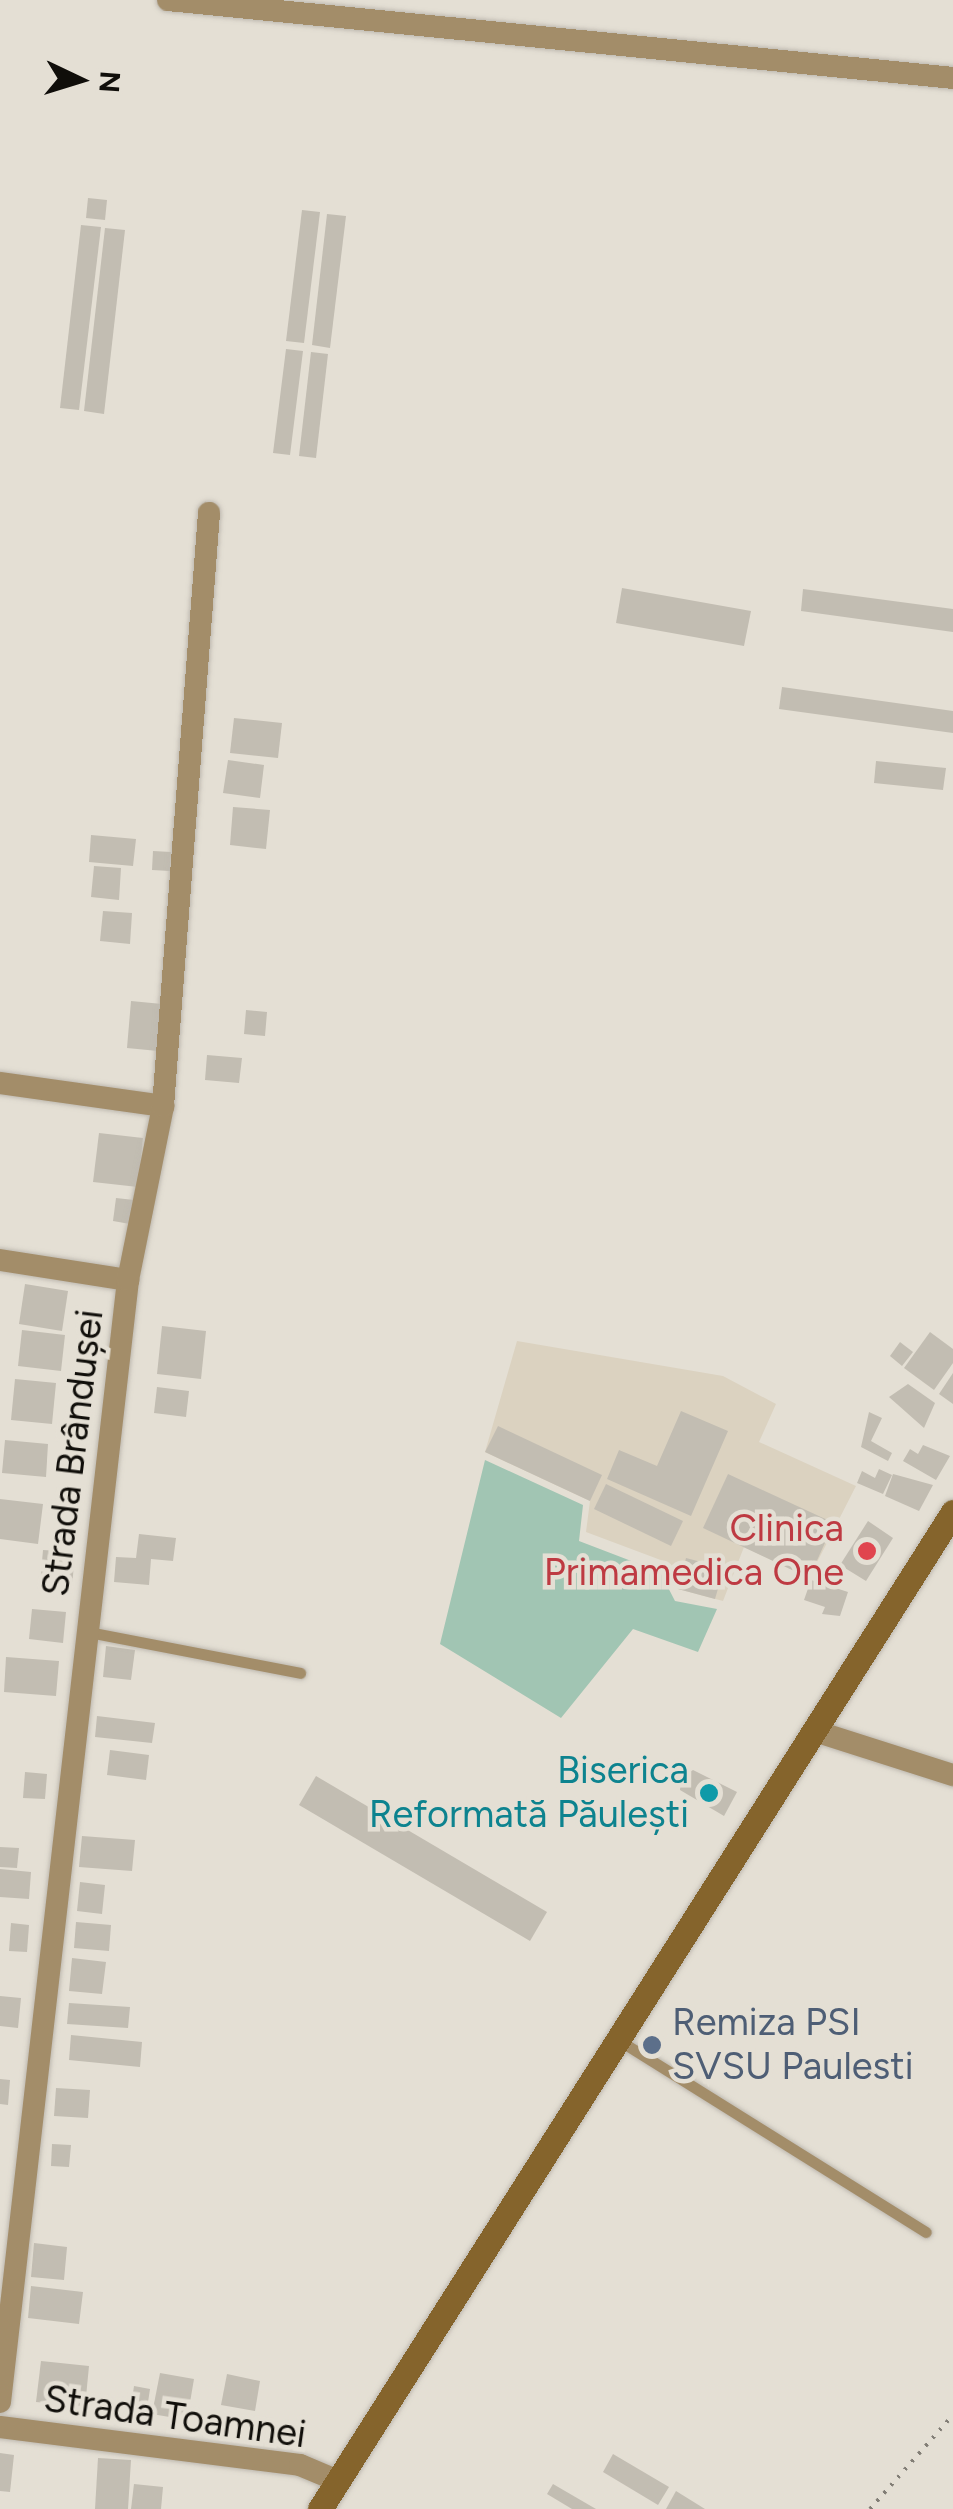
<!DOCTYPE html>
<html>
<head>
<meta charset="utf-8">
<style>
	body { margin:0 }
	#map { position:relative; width:953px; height:2509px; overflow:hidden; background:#e4dfd4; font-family:Figtree,sans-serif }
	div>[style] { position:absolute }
	.built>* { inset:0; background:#dbd2c0 }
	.green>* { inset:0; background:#a1c5b3 }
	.building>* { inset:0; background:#c2bdb2 }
	.path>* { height:4px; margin-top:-2px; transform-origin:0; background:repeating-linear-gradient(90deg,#827e76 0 2.5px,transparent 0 10.5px) }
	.roads { filter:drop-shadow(0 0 2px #beb9b0) drop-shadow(0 0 2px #beb9b0) }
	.lane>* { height:11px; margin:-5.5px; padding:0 5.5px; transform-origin:5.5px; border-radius:5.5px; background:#a38d69 }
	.street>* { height:22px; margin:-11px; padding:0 11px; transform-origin:11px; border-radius:11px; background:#a38d69 }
	.secondary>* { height:25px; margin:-12.5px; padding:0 12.5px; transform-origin:12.5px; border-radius:12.5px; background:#85642c }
	.dots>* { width:28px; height:28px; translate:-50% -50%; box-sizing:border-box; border:5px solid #e4dfd4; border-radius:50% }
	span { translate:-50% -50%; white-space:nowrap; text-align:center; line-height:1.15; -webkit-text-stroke:9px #e4dfd4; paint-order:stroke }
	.street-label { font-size:38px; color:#100e0a }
	.health-label { font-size:38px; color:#be3a42 }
	.right { translate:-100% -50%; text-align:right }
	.culture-label { font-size:38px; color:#0d838f }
	.service-label { font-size:38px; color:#4e5e75 }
	.left { translate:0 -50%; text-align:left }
	.north { position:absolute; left:30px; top:30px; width:100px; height:100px; -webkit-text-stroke:8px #e4dfd4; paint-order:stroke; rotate:94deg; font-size:28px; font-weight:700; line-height:40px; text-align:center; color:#100e0a }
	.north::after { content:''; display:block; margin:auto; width:35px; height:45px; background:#100e0a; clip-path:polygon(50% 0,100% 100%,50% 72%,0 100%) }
</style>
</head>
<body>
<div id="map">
	<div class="built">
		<i style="clip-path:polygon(517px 1341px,723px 1376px,776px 1404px,759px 1442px,856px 1486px,809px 1578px,744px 1547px,723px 1601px,678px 1589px,666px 1562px,586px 1532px,590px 1501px,485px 1452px)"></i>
	</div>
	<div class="green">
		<i style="clip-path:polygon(485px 1460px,583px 1505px,579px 1541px,660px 1572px,675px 1601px,717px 1609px,698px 1652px,633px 1629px,561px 1718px,440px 1644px)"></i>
	</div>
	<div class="building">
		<i style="clip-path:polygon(88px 198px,107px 200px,105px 220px,86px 218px)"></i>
		<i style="clip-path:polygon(302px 210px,320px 212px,304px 343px,286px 341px)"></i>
		<i style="clip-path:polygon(327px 214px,346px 216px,330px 348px,312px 345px)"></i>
		<i style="clip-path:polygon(81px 225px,101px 227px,79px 410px,60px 408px)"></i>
		<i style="clip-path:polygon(105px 228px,125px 230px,104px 414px,84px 411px)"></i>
		<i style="clip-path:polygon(286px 349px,303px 351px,290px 455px,273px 453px)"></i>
		<i style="clip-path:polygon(311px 352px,328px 354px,316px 458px,299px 456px)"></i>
		<i style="clip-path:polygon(622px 588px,751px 611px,744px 646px,616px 623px)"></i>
		<i style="clip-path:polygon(803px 589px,953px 609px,953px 632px,801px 611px)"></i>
		<i style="clip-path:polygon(782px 687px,953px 711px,953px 733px,779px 709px)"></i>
		<i style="clip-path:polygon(234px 718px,282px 723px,278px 758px,230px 753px)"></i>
		<i style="clip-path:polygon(228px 760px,264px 765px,260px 798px,223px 793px)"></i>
		<i style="clip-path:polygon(876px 761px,946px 768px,943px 790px,874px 783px)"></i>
		<i style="clip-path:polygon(233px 807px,270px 810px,266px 849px,230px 845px)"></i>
		<i style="clip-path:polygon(91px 835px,136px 839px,133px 866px,89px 862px)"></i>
		<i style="clip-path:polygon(153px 851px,171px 852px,170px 871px,152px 870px)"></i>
		<i style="clip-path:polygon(94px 866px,121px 868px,119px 900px,91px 897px)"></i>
		<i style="clip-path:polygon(103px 911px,132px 913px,130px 944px,100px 941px)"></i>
		<i style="clip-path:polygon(131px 1001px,162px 1004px,158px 1051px,127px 1048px)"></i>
		<i style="clip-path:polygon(246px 1010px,267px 1012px,265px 1036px,244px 1034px)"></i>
		<i style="clip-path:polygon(207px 1055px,242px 1058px,239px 1083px,205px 1080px)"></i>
		<i style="clip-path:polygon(99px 1133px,143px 1138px,138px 1187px,93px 1182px)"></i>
		<i style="clip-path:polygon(116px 1198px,134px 1200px,130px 1224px,113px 1221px)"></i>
		<i style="clip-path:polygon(25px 1284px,68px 1291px,62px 1331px,19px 1324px)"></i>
		<i style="clip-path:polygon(162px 1326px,206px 1331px,201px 1379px,157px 1374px)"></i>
		<i style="clip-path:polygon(22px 1330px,65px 1335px,61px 1371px,18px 1366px)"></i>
		<i style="clip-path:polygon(930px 1332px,953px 1349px,953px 1363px,934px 1390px,904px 1368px)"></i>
		<i style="clip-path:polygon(900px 1342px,913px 1352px,902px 1366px,890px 1356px)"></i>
		<i style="clip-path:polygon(953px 1373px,953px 1404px,939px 1394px)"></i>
		<i style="clip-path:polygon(15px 1379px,56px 1383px,52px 1424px,11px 1420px)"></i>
		<i style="clip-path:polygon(908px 1384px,935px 1403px,924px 1428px,889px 1397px)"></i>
		<i style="clip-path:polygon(157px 1387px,189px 1391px,186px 1417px,154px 1413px)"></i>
		<i style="clip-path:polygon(681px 1411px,728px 1431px,691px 1516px,607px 1479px,619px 1450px,657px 1466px)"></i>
		<i style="clip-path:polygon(869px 1412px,882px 1418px,871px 1441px,892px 1453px,888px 1461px,861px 1447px)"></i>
		<i style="clip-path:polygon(498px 1426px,602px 1475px,590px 1501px,485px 1452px)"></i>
		<i style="clip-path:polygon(5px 1440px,48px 1444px,46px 1477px,2px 1473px)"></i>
		<i style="clip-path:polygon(923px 1445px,950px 1456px,936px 1480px,903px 1461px,910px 1449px,918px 1454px)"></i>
		<i style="clip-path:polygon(879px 1469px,892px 1475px,883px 1494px,857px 1483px,862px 1471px,875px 1478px)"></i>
		<i style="clip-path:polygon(728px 1474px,834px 1523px,809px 1578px,703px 1528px)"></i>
		<i style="clip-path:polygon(893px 1474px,933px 1485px,919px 1511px,885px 1496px)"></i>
		<i style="clip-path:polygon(606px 1484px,683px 1521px,671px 1546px,594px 1509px)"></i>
		<i style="clip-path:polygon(0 1499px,43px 1504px,38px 1544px,0 1539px)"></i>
		<i style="clip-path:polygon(868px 1521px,893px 1538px,866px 1581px,840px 1565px)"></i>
		<i style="clip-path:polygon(139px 1534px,176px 1538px,173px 1561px,151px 1559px,149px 1585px,114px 1582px,116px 1557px,136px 1558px)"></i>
		<i style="clip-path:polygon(43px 1550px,75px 1552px,72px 1587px,40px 1585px)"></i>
		<i style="clip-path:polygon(686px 1558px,724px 1568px,715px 1599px,678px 1589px)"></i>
		<i style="clip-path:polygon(811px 1580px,848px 1592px,840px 1616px,822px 1614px,825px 1607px,804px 1600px)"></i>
		<i style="clip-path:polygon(32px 1609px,66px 1612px,63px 1643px,29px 1639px)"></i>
		<i style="clip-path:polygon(106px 1646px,135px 1650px,131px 1680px,103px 1677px)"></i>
		<i style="clip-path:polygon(6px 1657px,59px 1661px,56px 1696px,4px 1692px)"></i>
		<i style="clip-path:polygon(97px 1716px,155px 1723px,152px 1743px,95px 1737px)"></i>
		<i style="clip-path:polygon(110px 1750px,149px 1755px,146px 1780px,107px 1775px)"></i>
		<i style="clip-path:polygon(693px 1770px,737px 1792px,724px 1816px,680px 1790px,681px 1778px)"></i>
		<i style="clip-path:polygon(25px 1772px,47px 1774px,45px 1799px,23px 1798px)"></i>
		<i style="clip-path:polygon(316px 1776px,547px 1912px,530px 1941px,299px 1805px)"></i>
		<i style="clip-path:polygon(82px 1836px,135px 1840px,132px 1871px,79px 1867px)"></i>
		<i style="clip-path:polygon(0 1847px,19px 1848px,17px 1868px,0 1867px)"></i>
		<i style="clip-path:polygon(0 1869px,31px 1872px,29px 1899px,0 1897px)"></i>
		<i style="clip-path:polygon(80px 1882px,105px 1885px,102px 1914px,77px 1911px)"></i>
		<i style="clip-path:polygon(76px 1922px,111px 1925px,109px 1951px,74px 1948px)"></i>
		<i style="clip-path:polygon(11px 1923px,29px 1925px,27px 1952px,9px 1951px)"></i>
		<i style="clip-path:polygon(72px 1958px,106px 1962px,102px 1994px,69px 1991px)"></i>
		<i style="clip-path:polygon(0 1996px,21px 1998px,18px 2028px,0 2026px)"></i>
		<i style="clip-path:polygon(69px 2003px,130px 2007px,128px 2028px,67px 2024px)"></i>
		<i style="clip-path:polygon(71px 2035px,142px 2042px,140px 2067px,69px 2060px)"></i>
		<i style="clip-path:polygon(0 2079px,10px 2080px,8px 2105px,0 2104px)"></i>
		<i style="clip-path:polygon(56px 2088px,90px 2090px,88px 2118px,54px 2116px)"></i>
		<i style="clip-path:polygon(52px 2144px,71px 2145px,69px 2167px,51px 2166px)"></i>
		<i style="clip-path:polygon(34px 2243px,67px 2247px,64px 2280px,31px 2277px)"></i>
		<i style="clip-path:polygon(31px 2286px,83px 2292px,79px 2324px,28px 2318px)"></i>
		<i style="clip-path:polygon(41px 2361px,89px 2366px,85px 2407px,36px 2402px)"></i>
		<i style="clip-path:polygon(160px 2373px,194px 2379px,187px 2420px,152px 2414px)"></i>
		<i style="clip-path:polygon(227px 2374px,260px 2381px,255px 2411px,221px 2405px)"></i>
		<i style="clip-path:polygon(134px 2386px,150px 2389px,145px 2422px,129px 2420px)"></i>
		<i style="clip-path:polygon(0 2453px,14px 2455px,10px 2492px,0 2491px)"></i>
		<i style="clip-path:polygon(613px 2454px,669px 2487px,658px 2505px,603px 2472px)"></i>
		<i style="clip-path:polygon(98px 2458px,131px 2460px,128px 2509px,95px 2509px)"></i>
		<i style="clip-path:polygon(134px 2484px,163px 2487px,161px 2509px,131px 2509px)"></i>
		<i style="clip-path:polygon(553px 2484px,596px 2509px,572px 2509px,547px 2494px)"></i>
		<i style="clip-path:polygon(676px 2491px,705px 2509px,666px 2509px)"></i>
	</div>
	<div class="path">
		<i style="left:870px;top:2509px;width:125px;rotate:-48.6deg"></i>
	</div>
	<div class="roads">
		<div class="lane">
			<i style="left:88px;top:1632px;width:216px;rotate:10.9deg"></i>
			<i style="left:617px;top:2039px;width:364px;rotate:32deg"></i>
		</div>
		<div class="street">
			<i style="left:168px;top:0;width:789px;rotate:5.67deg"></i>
			<i style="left:0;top:1083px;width:165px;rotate:8deg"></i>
			<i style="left:0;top:1260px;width:130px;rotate:8.9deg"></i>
			<i style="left:815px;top:1731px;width:145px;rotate:17.7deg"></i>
			<i style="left:0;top:2402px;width:1129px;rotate:-83.49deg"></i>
			<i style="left:128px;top:1280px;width:177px;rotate:-78.6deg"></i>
			<i style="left:163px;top:1106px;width:595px;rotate:-85.56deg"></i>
			<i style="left:0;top:2427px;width:302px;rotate:7.2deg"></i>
			<i style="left:300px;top:2465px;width:41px;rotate:22.8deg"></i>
		</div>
		<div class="secondary">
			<i style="left:320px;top:2509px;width:1181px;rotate:-57.59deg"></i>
		</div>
	</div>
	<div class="dots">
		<i style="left:867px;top:1551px;background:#e0444e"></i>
		<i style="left:709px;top:1793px;background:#0f9aa8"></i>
		<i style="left:652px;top:2045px;background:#5c6f8a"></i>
	</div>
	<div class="street-label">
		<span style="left:73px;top:1453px;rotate:-83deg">Strada Brândușei</span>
		<span style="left:175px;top:2417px;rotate:8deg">Strada Toamnei</span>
	</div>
	<div class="health-label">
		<span class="right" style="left:844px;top:1551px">Clinica<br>Primamedica One</span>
	</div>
	<div class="culture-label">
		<span class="right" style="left:689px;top:1793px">Biserica<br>Reformată Păulești</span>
	</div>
	<div class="service-label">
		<span class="left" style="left:672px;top:2045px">Remiza PSI<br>SVSU Paulesti</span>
	</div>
	<div class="north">N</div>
</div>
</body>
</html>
